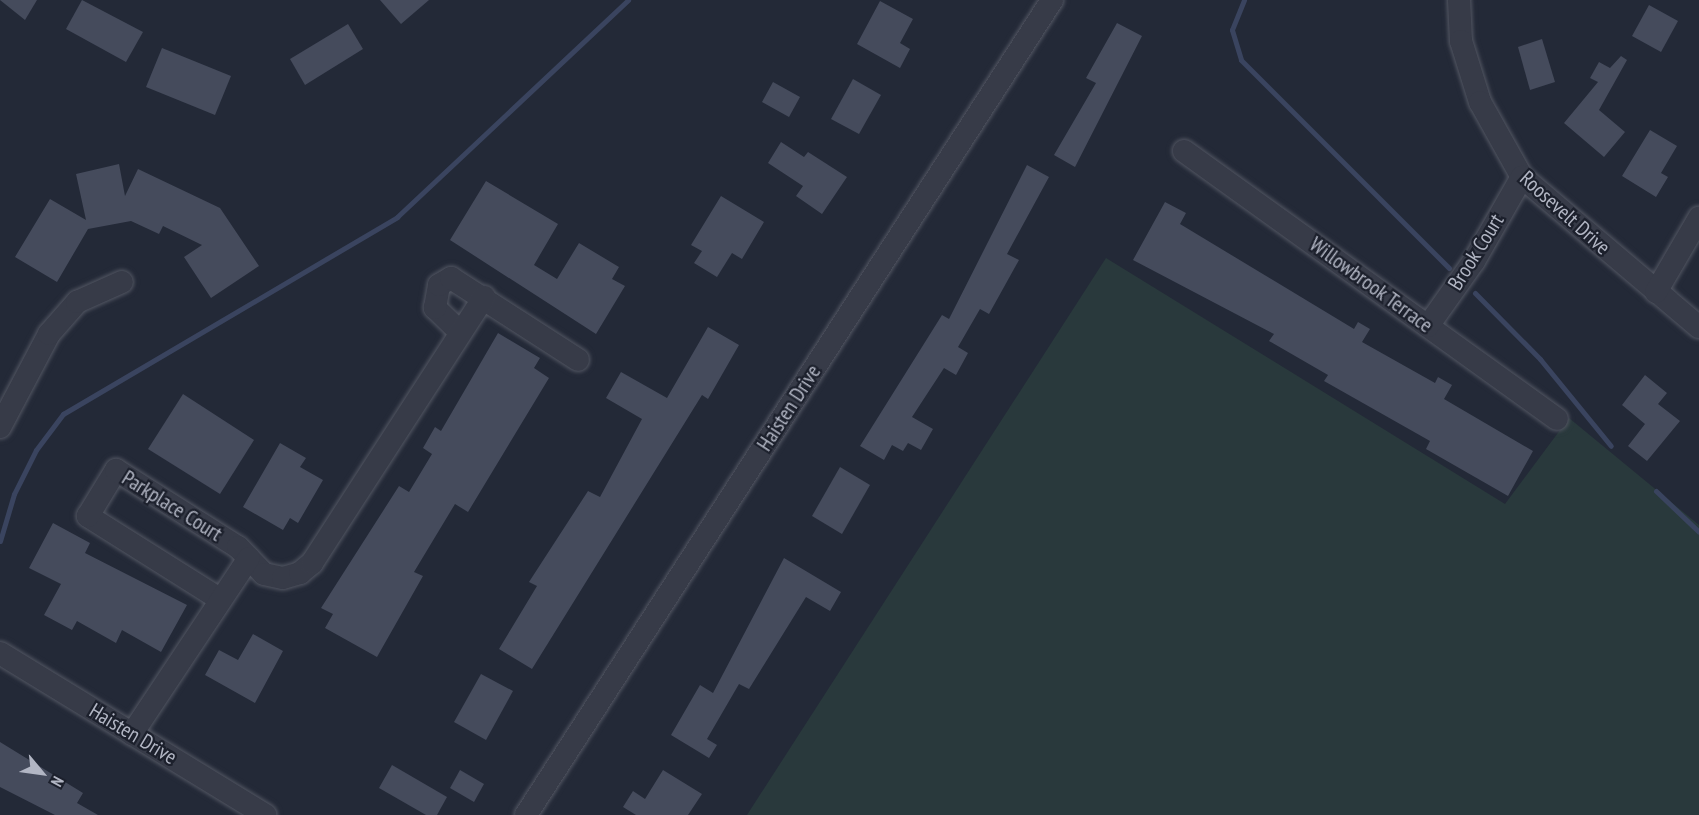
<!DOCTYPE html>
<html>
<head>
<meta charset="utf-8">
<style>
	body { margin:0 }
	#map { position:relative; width:1699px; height:815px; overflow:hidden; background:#232937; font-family:"PT Sans Narrow",sans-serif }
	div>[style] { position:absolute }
	.green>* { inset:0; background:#29393c }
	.stream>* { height:5px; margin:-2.5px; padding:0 2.5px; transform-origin:2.5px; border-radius:2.5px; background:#3a445f }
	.building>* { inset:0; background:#454b5c }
	.roads { filter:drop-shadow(0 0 2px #525662) drop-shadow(0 0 2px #525662) }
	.minor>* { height:22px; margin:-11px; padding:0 11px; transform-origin:11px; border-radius:11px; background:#373b48 }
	span { translate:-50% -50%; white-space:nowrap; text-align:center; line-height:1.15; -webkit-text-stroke:4.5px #1c202c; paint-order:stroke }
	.street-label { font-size:21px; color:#b2b6c4 }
	.north { position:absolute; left:12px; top:743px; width:60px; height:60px; -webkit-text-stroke:4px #1c202c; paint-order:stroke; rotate:119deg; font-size:16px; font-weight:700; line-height:24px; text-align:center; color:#b2b6c4 }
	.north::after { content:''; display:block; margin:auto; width:21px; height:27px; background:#b2b6c4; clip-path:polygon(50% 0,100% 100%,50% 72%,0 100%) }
</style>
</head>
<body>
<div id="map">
	<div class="green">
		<i style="clip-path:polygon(1106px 258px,1505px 504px,1569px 418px,1699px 525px,1699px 815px,747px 815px)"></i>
	</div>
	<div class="stream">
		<i style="left:1244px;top:0;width:32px;rotate:112deg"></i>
		<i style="left:1232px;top:30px;width:31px;rotate:73deg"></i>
		<i style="left:1241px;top:60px;width:294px;rotate:45deg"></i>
		<i style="left:1475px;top:293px;width:93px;rotate:45.4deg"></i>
		<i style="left:1540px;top:359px;width:112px;rotate:50.8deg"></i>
		<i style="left:1656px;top:491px;width:59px;rotate:43.6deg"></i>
		<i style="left:0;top:541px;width:49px;rotate:-73.4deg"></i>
		<i style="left:14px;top:494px;width:49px;rotate:-63.4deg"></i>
		<i style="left:36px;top:450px;width:45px;rotate:-53.1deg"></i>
		<i style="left:63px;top:414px;width:388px;rotate:-30.5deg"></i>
		<i style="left:397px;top:217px;width:317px;rotate:-43.2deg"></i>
	</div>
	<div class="building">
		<i style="clip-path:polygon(0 0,37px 0,25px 20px)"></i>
		<i style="clip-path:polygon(82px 0,143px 32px,126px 62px,66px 29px)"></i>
		<i style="clip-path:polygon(380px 0,429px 0,401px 24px)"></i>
		<i style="clip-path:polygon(880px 1px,913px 19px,900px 43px,910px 49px,900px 68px,857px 44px)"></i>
		<i style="clip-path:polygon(1649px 5px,1678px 21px,1661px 52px,1632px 36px)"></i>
		<i style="clip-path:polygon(1117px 23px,1142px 36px,1075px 167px,1054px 155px,1096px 83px,1086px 78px)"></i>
		<i style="clip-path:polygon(348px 24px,363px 49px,305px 85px,290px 59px)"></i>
		<i style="clip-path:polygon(1542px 39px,1555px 82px,1530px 90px,1518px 47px)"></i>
		<i style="clip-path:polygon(162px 48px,231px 76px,215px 115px,146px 87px)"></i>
		<i style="clip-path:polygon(1621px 56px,1627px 60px,1599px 110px,1625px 132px,1604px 157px,1564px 123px,1598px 82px,1590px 78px,1599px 62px,1610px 68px)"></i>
		<i style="clip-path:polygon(853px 79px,881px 95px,859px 134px,831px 119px)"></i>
		<i style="clip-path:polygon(773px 82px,800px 97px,789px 117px,762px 102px)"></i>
		<i style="clip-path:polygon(1650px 130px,1677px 146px,1661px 173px,1668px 177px,1656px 197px,1622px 176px)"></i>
		<i style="clip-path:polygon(781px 142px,804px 157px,808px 152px,847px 177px,822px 214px,796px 196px,803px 186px,768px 163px)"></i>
		<i style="clip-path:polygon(119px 164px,125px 196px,138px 169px,220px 208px,259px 266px,211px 298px,184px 257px,202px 245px,163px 226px,159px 234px,131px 221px,88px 229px,57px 282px,15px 257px,50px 199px,86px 220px,76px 174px)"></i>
		<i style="clip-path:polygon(1027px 165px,1049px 177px,1007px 254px,1019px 260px,989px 314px,980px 309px,958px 347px,968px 353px,956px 375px,944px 368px,912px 417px,933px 429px,921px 450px,908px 443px,903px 451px,892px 445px,884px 460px,860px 446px,942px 315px,949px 319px)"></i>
		<i style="clip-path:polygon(486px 181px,558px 224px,534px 265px,557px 279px,579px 243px,619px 267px,612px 279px,625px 286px,596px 334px,450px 240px)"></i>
		<i style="clip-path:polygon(721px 196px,764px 222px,742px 259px,732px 253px,717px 277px,694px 263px,702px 251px,691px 245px)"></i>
		<i style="clip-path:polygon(1165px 202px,1186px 213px,1180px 224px,1354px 329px,1358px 322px,1370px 329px,1362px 342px,1435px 383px,1438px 377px,1452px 385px,1444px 399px,1533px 451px,1508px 496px,1426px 449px,1430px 441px,1324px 381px,1328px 375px,1269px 341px,1274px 334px,1133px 260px)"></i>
		<i style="clip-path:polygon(708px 327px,739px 345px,708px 399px,702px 395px,532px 669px,499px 649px,537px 586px,529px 582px,588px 491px,600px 497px,642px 419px,606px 398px,621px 372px,667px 398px)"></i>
		<i style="clip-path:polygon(498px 333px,540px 358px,534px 368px,549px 378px,468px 512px,455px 504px,414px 572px,423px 576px,377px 657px,325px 628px,333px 614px,321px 608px,399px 486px,409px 492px,432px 454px,423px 448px,435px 427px,441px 431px)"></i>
		<i style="clip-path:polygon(1645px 375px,1667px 393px,1658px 404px,1680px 421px,1647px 461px,1628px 446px,1645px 424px,1622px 405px)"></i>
		<i style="clip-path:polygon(183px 394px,254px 440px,220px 494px,148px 449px)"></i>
		<i style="clip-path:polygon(280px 443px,306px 458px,300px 467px,323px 480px,298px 523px,290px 518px,283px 530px,243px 507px)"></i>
		<i style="clip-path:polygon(840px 467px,870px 485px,842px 534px,812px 516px)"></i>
		<i style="clip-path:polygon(53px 523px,90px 543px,85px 553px,187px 605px,161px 652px,122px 630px,116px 643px,77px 621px,72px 630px,44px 615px,61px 584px,29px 568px)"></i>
		<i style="clip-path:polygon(784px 558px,841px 592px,830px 611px,806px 597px,749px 689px,739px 684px,707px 739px,717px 745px,709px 758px,671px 735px,700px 685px,713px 693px)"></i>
		<i style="clip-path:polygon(253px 634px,283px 651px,255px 703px,205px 675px,219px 650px,238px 660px)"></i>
		<i style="clip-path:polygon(481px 674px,513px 691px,486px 740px,454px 722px)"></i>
		<i style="clip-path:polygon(0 742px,83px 793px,77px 803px,98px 815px,55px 815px,0 787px)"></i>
		<i style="clip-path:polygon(392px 765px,447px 797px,437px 815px,426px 815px,379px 788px)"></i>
		<i style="clip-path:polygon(460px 770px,484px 784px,474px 802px,450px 788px)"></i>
		<i style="clip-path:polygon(663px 770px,702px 794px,688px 815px,636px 815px,623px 807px,633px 791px,645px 799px)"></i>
	</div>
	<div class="roads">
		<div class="minor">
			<i style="left:1459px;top:0;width:41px;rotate:87.2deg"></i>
			<i style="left:1461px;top:41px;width:64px;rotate:72.7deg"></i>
			<i style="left:1480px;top:102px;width:86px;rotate:60.8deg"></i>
			<i style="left:1522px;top:177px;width:232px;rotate:40.3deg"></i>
			<i style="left:1184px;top:151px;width:459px;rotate:35.7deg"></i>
			<i style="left:1656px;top:292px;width:86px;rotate:-59.8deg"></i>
			<i style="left:1428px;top:326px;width:80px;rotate:-54.7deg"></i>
			<i style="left:1474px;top:261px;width:97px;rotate:-60.3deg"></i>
			<i style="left:460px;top:332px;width:35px;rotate:-136deg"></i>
			<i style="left:435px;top:308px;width:23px;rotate:-80deg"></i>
			<i style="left:439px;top:285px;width:14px;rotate:-30deg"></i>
			<i style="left:451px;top:278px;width:151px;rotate:32.8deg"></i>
			<i style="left:0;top:427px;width:105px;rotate:-62.2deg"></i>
			<i style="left:49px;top:334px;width:43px;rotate:-48.8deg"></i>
			<i style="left:77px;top:302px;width:49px;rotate:-24deg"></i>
			<i style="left:218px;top:598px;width:154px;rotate:-147.8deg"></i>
			<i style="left:88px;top:516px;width:54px;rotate:-58.7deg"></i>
			<i style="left:116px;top:470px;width:144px;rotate:32.3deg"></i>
			<i style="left:238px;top:547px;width:37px;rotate:46deg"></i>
			<i style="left:264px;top:574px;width:19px;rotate:12deg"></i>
			<i style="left:283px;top:578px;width:18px;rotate:-16deg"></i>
			<i style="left:300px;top:573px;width:16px;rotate:-40deg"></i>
			<i style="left:312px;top:563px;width:317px;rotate:-57.1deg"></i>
			<i style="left:0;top:653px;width:311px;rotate:31.4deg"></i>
			<i style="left:132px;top:734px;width:211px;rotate:-56.4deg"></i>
			<i style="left:526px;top:815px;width:970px;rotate:-57.16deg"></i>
		</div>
	</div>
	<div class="street-label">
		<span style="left:1565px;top:213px;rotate:42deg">Roosevelt Drive</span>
		<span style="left:1476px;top:252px;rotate:-58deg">Brook Court</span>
		<span style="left:1371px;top:285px;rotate:36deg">Willowbrook Terrace</span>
		<span style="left:789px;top:408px;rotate:-57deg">Haisten Drive</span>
		<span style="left:172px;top:506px;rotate:32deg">Parkplace Court</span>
		<span style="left:133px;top:734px;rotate:31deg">Haisten Drive</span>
	</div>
	<div class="north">N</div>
</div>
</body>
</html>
